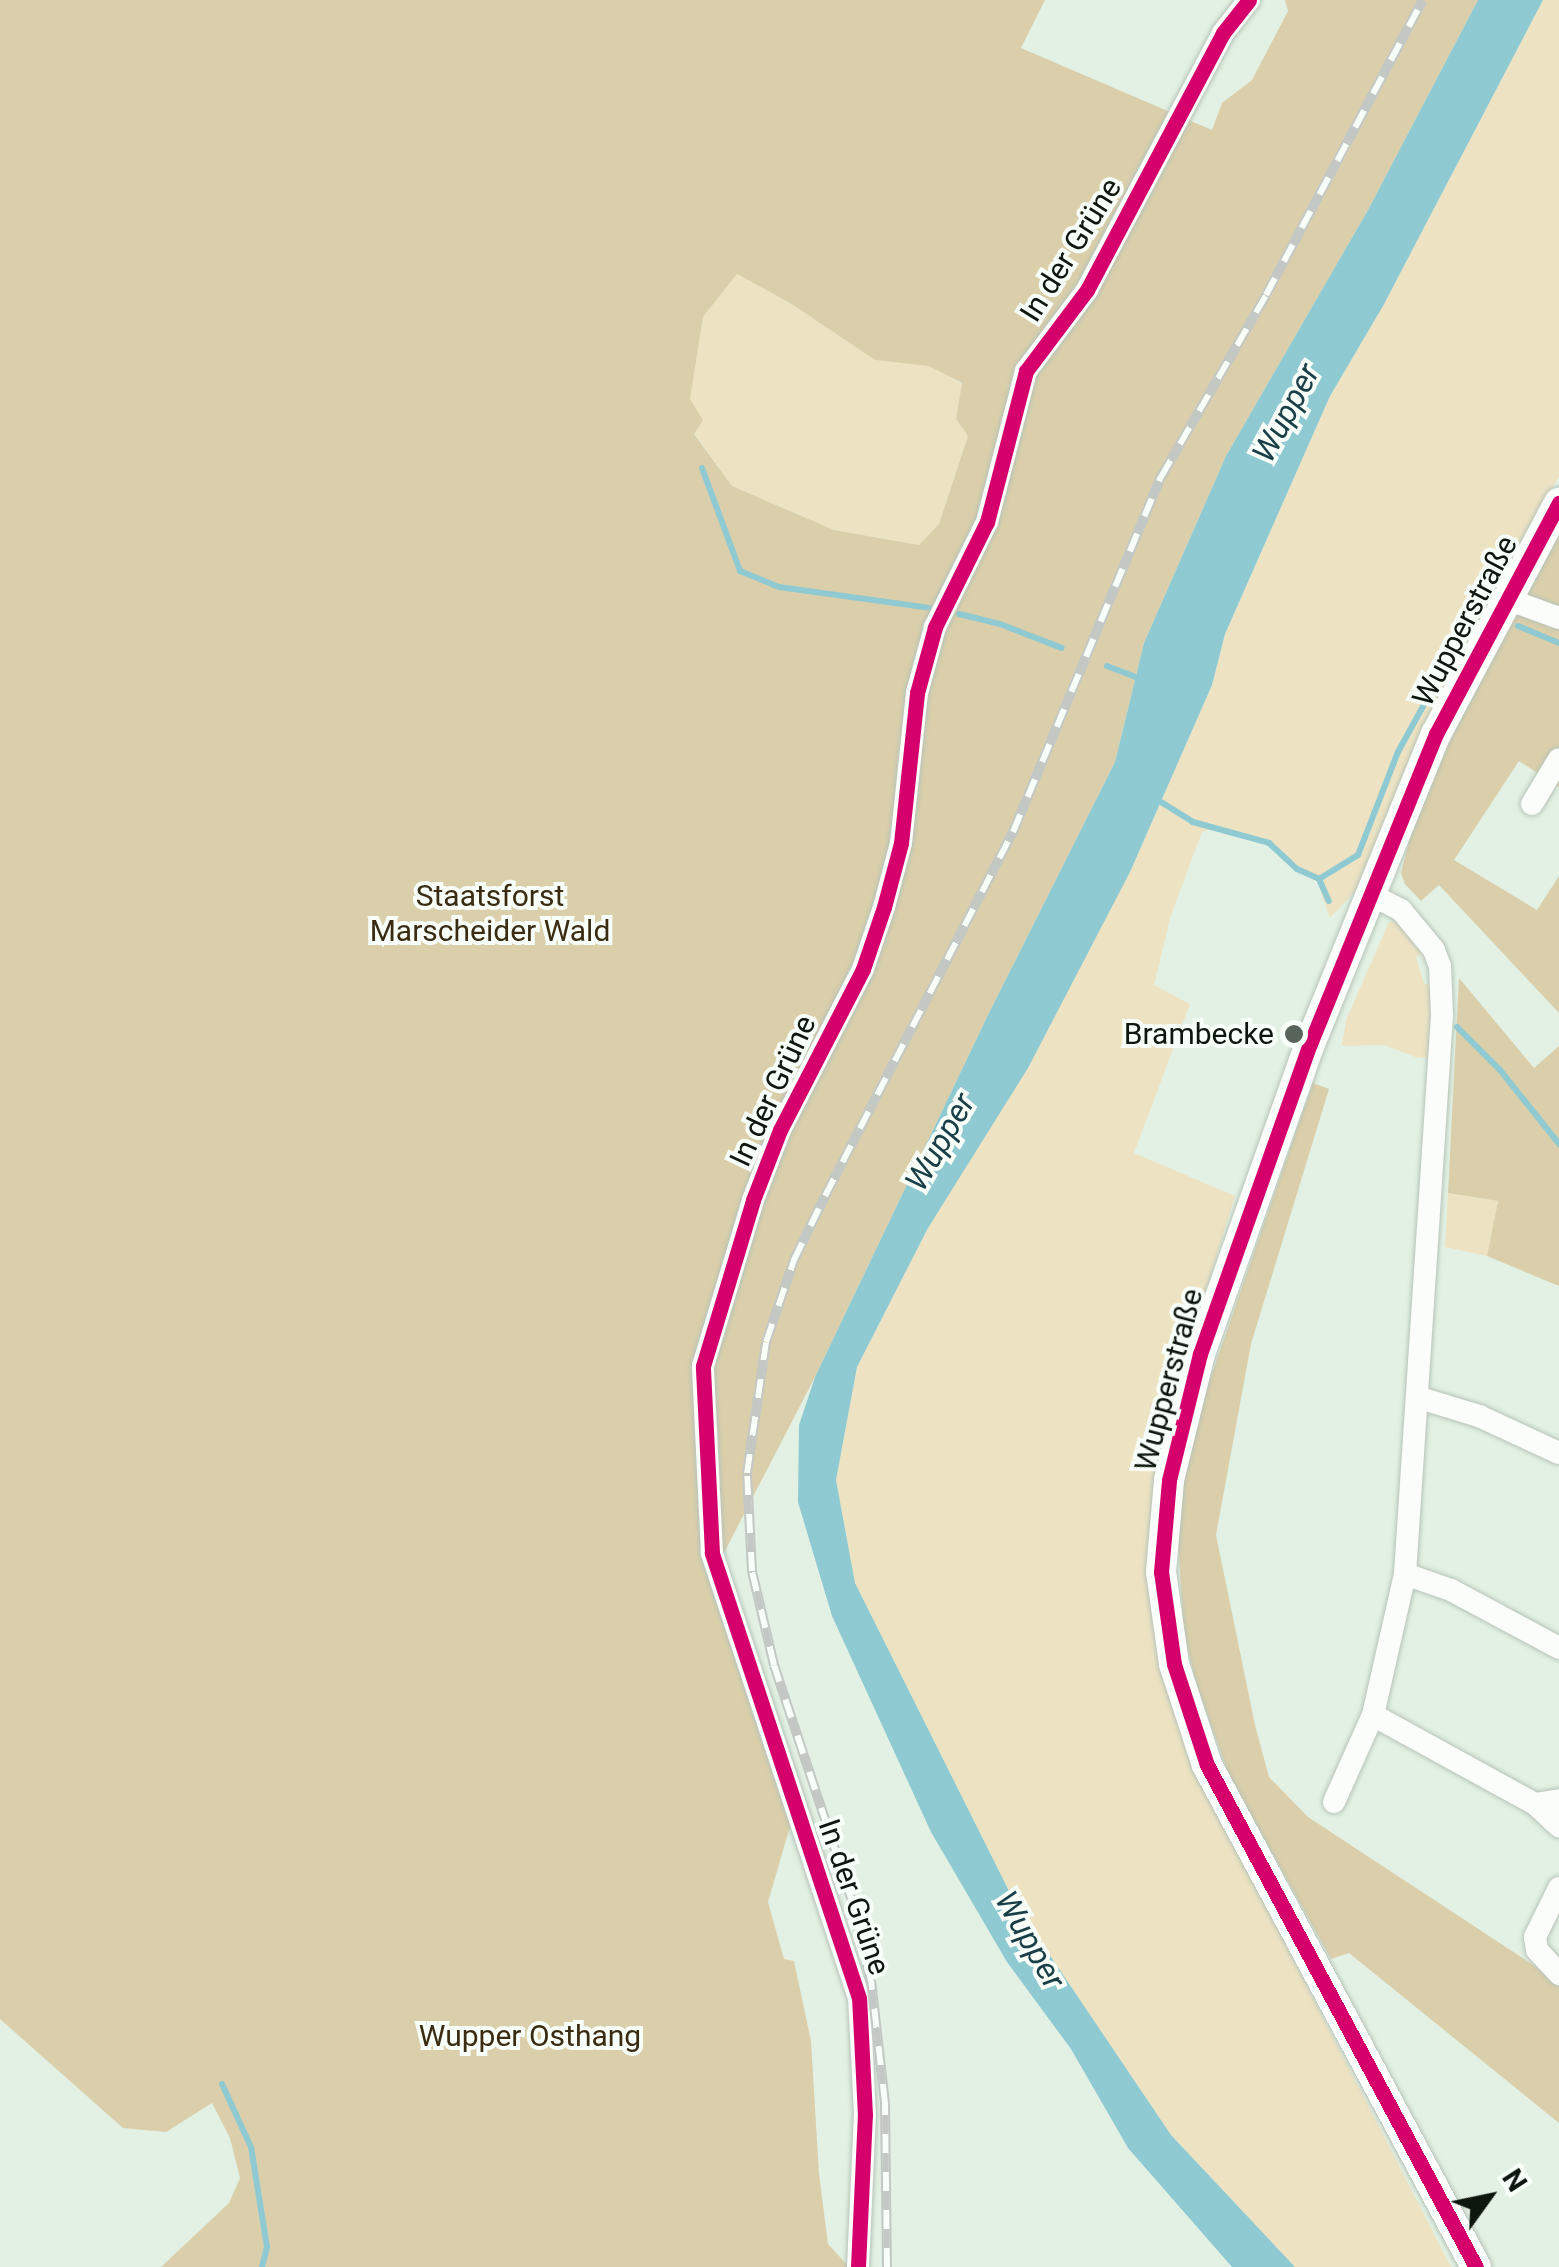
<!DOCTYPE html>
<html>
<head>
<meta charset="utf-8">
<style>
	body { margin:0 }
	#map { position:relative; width:1559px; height:2267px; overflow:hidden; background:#e2f1e3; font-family:Roboto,sans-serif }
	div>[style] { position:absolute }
	.green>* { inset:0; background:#ede3c3 }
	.forest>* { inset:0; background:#dbcfab }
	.water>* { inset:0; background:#8fc9d2 }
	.stream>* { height:6px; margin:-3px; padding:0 3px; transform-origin:3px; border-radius:3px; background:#8fc9d2 }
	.roads { filter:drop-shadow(0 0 2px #b7c3b8) drop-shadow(0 0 2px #b7c3b8) }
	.minor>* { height:22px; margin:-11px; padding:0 11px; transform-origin:11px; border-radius:11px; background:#fbfdfb }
	.secondary>* { height:30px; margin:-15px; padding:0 15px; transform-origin:15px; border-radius:15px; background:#fbfdfb }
	.rail>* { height:10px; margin-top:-5px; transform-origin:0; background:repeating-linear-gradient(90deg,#f8fef8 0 19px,#c3c8c4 0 38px); box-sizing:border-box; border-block:2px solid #c3c8c4 }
	.cycleway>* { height:15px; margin:-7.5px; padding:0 7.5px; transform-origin:7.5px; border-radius:7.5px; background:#d6006c }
	.dots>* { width:28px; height:28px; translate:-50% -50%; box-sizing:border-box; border:5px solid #f8fef8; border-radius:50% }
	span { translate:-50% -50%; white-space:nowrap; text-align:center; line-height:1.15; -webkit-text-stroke:8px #f8fef8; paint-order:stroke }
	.street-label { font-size:30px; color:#0d170e }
	.park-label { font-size:30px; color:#3a2b12 }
	.poi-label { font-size:30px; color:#0d170e }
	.right { translate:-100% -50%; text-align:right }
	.water-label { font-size:32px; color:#193e47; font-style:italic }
	.north { position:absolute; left:1439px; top:2147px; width:100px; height:100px; -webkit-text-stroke:8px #f8fef8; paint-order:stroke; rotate:57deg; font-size:28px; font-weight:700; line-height:40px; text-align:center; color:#0d170e }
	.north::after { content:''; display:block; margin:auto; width:35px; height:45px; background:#0d170e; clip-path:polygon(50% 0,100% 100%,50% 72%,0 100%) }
</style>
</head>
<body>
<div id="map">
	<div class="green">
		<i style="clip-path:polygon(1543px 0,1559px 0,1559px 476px,1414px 747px,1366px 880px,1330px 918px,1317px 881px,1295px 871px,1269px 846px,1211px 829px,1202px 832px,1171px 915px,1154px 985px,1190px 1004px,1134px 1153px,1235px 1196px,1165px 1423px,1152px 1520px,1201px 1780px,1451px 2267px,1295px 2267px,1171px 2135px,1016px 1905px,855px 1583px,836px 1480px,857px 1367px,928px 1228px,1130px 872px,1212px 685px,1225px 634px,1330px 396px,1383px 306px)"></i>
		<i style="clip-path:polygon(737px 274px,790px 303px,875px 360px,929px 365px,962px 384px,956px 419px,968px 436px,939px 524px,919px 545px,834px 530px,732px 486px,694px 433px,689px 399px,703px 317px)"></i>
		<i style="clip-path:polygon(1389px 922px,1397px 922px,1424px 953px,1416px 957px,1424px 984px,1435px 985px,1428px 1057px,1418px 1058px,1384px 1045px,1342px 1046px,1346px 1020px)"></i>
		<i style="clip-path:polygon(1448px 1193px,1498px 1201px,1487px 1256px,1445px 1247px)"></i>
	</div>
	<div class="forest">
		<i style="clip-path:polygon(evenodd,0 0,1045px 0,1021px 48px,1212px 130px,1222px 103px,1252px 80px,1288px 11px,1285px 0,1478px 0,1368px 210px,1226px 456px,1144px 643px,1115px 762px,988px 1015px,815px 1377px,711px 1578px,794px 1827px,789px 1830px,768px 1902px,784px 1959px,794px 1961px,811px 2041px,819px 2174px,828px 2244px,849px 2267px,161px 2267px,229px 2203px,240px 2178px,230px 2138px,212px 2103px,166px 2132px,123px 2128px,0 2019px,0 0,737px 274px,790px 303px,875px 360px,929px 366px,962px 383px,956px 419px,968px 436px,939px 524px,919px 545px,834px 530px,732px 486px,694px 434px,703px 420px,690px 399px,703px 317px,737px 274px)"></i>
		<i style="clip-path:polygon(1559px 529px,1559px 787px,1519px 761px,1454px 860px,1537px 910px,1559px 876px,1559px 1013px,1439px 885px,1421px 901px,1405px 884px,1401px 873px,1416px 815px,1447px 739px)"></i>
		<i style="clip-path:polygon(1459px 978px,1534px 1068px,1559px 1046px,1559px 1286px,1487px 1256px,1498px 1201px,1448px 1193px)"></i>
		<i style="clip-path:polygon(1313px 1083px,1329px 1089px,1251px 1344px,1216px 1535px,1255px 1725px,1269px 1777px,1308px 1817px,1559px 1982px,1559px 2123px,1349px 1953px,1331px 1959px,1229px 1775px,1196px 1683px,1184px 1633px,1177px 1524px,1189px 1440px)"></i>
	</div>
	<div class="water">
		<i style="clip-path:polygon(1478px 0,1543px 0,1383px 306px,1330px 396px,1225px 634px,1212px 685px,1130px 872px,1028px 1068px,928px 1228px,857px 1367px,836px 1480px,855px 1583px,1016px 1905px,1171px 2135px,1295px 2267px,1232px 2267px,1128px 2148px,1071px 2049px,1007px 1962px,931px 1832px,832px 1616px,798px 1502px,799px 1425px,815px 1377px,988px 1015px,1115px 762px,1144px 643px,1226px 456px,1368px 210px)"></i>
	</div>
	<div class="stream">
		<i style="left:702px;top:468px;width:110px;rotate:69.7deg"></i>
		<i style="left:740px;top:571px;width:42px;rotate:22.3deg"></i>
		<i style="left:779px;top:587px;width:152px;rotate:7.9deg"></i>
		<i style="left:959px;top:614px;width:42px;rotate:13.7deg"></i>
		<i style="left:1000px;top:624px;width:66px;rotate:21.2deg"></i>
		<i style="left:1518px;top:626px;width:44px;rotate:22.5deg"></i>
		<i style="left:1107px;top:666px;width:39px;rotate:21deg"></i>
		<i style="left:1153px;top:797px;width:47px;rotate:32deg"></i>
		<i style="left:1193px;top:822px;width:79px;rotate:15.4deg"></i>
		<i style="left:1269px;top:843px;width:38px;rotate:43deg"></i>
		<i style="left:1297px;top:869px;width:24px;rotate:24deg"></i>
		<i style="left:1319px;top:879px;width:24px;rotate:66deg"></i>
		<i style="left:1319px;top:879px;width:46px;rotate:-31.6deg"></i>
		<i style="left:1358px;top:855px;width:110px;rotate:-68.8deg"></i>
		<i style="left:1398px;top:752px;width:169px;rotate:-61.3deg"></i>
		<i style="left:1457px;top:1027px;width:61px;rotate:45deg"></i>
		<i style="left:1500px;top:1070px;width:95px;rotate:51.4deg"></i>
		<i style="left:222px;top:2084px;width:69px;rotate:65.3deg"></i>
		<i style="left:251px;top:2147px;width:101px;rotate:80.9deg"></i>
		<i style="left:267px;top:2247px;width:21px;rotate:104deg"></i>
	</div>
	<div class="roads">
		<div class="minor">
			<i style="left:1507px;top:599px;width:55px;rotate:20.1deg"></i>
			<i style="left:1532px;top:804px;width:52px;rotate:-59deg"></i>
			<i style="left:1420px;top:1398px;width:62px;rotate:17deg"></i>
			<i style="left:1479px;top:1416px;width:88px;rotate:24.8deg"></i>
			<i style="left:1405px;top:1574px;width:49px;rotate:19.2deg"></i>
			<i style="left:1451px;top:1590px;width:123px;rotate:28.2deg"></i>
			<i style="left:1373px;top:1715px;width:185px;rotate:28.8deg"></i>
			<i style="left:1535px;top:1804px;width:24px;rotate:-9deg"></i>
			<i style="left:1334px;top:1802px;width:95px;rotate:-65.9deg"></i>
			<i style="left:1373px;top:1715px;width:145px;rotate:-77.2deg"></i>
			<i style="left:1405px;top:1574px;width:560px;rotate:-86.21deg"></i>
			<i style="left:1442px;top:1015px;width:49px;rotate:-92.3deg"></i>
			<i style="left:1440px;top:966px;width:17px;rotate:-111deg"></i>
			<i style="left:1434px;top:950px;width:52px;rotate:-129.5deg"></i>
			<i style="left:1401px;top:910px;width:36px;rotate:-153deg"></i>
			<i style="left:1535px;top:1804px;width:33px;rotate:43deg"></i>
			<i style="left:1559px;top:1888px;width:55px;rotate:116.1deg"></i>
			<i style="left:1535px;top:1937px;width:13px;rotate:81deg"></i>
			<i style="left:1537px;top:1950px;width:33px;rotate:47deg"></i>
			<i style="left:858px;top:2267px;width:152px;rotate:-87.4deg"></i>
			<i style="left:865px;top:2115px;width:117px;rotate:-92.9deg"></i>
			<i style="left:859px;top:1998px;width:469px;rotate:-108.3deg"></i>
			<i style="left:712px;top:1553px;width:187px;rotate:-92.8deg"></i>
			<i style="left:703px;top:1366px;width:173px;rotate:-73.2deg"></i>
			<i style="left:753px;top:1200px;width:75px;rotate:-68.9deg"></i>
			<i style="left:780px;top:1130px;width:181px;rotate:-62.7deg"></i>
			<i style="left:863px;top:969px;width:65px;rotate:-71.3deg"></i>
			<i style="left:884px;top:907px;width:66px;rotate:-75.1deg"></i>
			<i style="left:901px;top:843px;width:151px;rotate:-83.9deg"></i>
			<i style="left:917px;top:693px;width:68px;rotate:-74.7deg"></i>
			<i style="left:935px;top:627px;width:117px;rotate:-63.7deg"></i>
			<i style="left:987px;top:522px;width:156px;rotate:-75.5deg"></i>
			<i style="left:1026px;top:371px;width:101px;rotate:-53deg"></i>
			<i style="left:1087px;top:290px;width:291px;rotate:-62.1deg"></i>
			<i style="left:1223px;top:33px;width:42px;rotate:-51.8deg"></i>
		</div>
		<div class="secondary">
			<i style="left:1476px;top:2267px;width:570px;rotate:-118.18deg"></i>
			<i style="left:1207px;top:1765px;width:106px;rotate:-108.1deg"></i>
			<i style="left:1174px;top:1664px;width:93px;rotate:-98deg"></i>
			<i style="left:1161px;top:1572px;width:92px;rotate:-85deg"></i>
			<i style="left:1169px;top:1480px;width:130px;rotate:-76.2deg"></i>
			<i style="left:1200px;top:1354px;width:329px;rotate:-70.5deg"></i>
			<i style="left:1310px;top:1044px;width:335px;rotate:-67.9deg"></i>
			<i style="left:1436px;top:734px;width:262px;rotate:-62deg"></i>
		</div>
	</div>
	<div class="rail">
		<i style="left:887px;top:2267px;width:164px;rotate:-90.7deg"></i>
		<i style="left:885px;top:2103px;width:123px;rotate:-96.5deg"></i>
		<i style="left:871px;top:1981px;width:85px;rotate:-103.5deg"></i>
		<i style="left:851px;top:1898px;width:245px;rotate:-108.3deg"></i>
		<i style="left:774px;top:1665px;width:97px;rotate:-103.2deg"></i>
		<i style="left:752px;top:1571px;width:98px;rotate:-92.9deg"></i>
		<i style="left:747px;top:1473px;width:132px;rotate:-81.7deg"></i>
		<i style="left:766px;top:1342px;width:87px;rotate:-71.1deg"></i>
		<i style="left:794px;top:1260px;width:71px;rotate:-64.2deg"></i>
		<i style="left:825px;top:1196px;width:410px;rotate:-62.7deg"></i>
		<i style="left:1013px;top:832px;width:385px;rotate:-67.4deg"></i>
		<i style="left:1161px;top:477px;width:210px;rotate:-60deg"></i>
		<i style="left:1266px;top:295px;width:334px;rotate:-62deg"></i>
	</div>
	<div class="cycleway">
		<i style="left:858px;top:2267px;width:152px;rotate:-87.4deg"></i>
		<i style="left:865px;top:2115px;width:117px;rotate:-92.9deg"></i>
		<i style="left:859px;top:1998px;width:469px;rotate:-108.3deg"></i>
		<i style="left:712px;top:1553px;width:187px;rotate:-92.8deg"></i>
		<i style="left:703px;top:1366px;width:173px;rotate:-73.2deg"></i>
		<i style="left:753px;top:1200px;width:75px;rotate:-68.9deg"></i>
		<i style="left:780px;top:1130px;width:181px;rotate:-62.7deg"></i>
		<i style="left:863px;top:969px;width:65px;rotate:-71.3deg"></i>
		<i style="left:884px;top:907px;width:66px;rotate:-75.1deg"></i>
		<i style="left:901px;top:843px;width:151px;rotate:-83.9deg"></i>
		<i style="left:917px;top:693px;width:68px;rotate:-74.7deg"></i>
		<i style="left:935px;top:627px;width:117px;rotate:-63.7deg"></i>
		<i style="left:987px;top:522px;width:156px;rotate:-75.5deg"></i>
		<i style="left:1026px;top:371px;width:101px;rotate:-53deg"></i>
		<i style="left:1087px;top:290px;width:291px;rotate:-62.1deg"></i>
		<i style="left:1223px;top:33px;width:42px;rotate:-51.8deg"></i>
		<i style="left:1476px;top:2267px;width:570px;rotate:-118.18deg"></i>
		<i style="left:1207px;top:1765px;width:106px;rotate:-108.1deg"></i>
		<i style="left:1174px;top:1664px;width:93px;rotate:-98deg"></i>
		<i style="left:1161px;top:1572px;width:92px;rotate:-85deg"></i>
		<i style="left:1169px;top:1480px;width:130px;rotate:-76.2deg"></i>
		<i style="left:1200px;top:1354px;width:329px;rotate:-70.5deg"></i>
		<i style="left:1310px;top:1044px;width:335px;rotate:-67.9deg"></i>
		<i style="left:1436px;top:734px;width:262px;rotate:-62deg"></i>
	</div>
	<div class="dots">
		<i style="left:1294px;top:1034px;background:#586359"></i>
	</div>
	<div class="street-label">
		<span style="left:1071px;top:250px;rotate:-58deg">In der Grüne</span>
		<span style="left:1465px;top:621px;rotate:-62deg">Wupperstraße</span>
		<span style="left:773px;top:1091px;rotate:-65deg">In der Grüne</span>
		<span style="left:1169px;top:1380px;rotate:-75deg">Wupperstraße</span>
		<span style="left:854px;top:1897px;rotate:71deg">In der Grüne</span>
	</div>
	<div class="park-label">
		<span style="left:490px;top:913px">Staatsforst<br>Marscheider Wald</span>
		<span style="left:530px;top:2036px">Wupper Osthang</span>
	</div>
	<div class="poi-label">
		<span class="right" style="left:1274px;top:1034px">Brambecke</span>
	</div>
	<div class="water-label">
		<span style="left:1286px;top:413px;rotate:-62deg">Wupper</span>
		<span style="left:940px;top:1142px;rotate:-60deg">Wupper</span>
		<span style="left:1030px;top:1940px;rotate:60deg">Wupper</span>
	</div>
	<div class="north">N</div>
</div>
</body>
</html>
